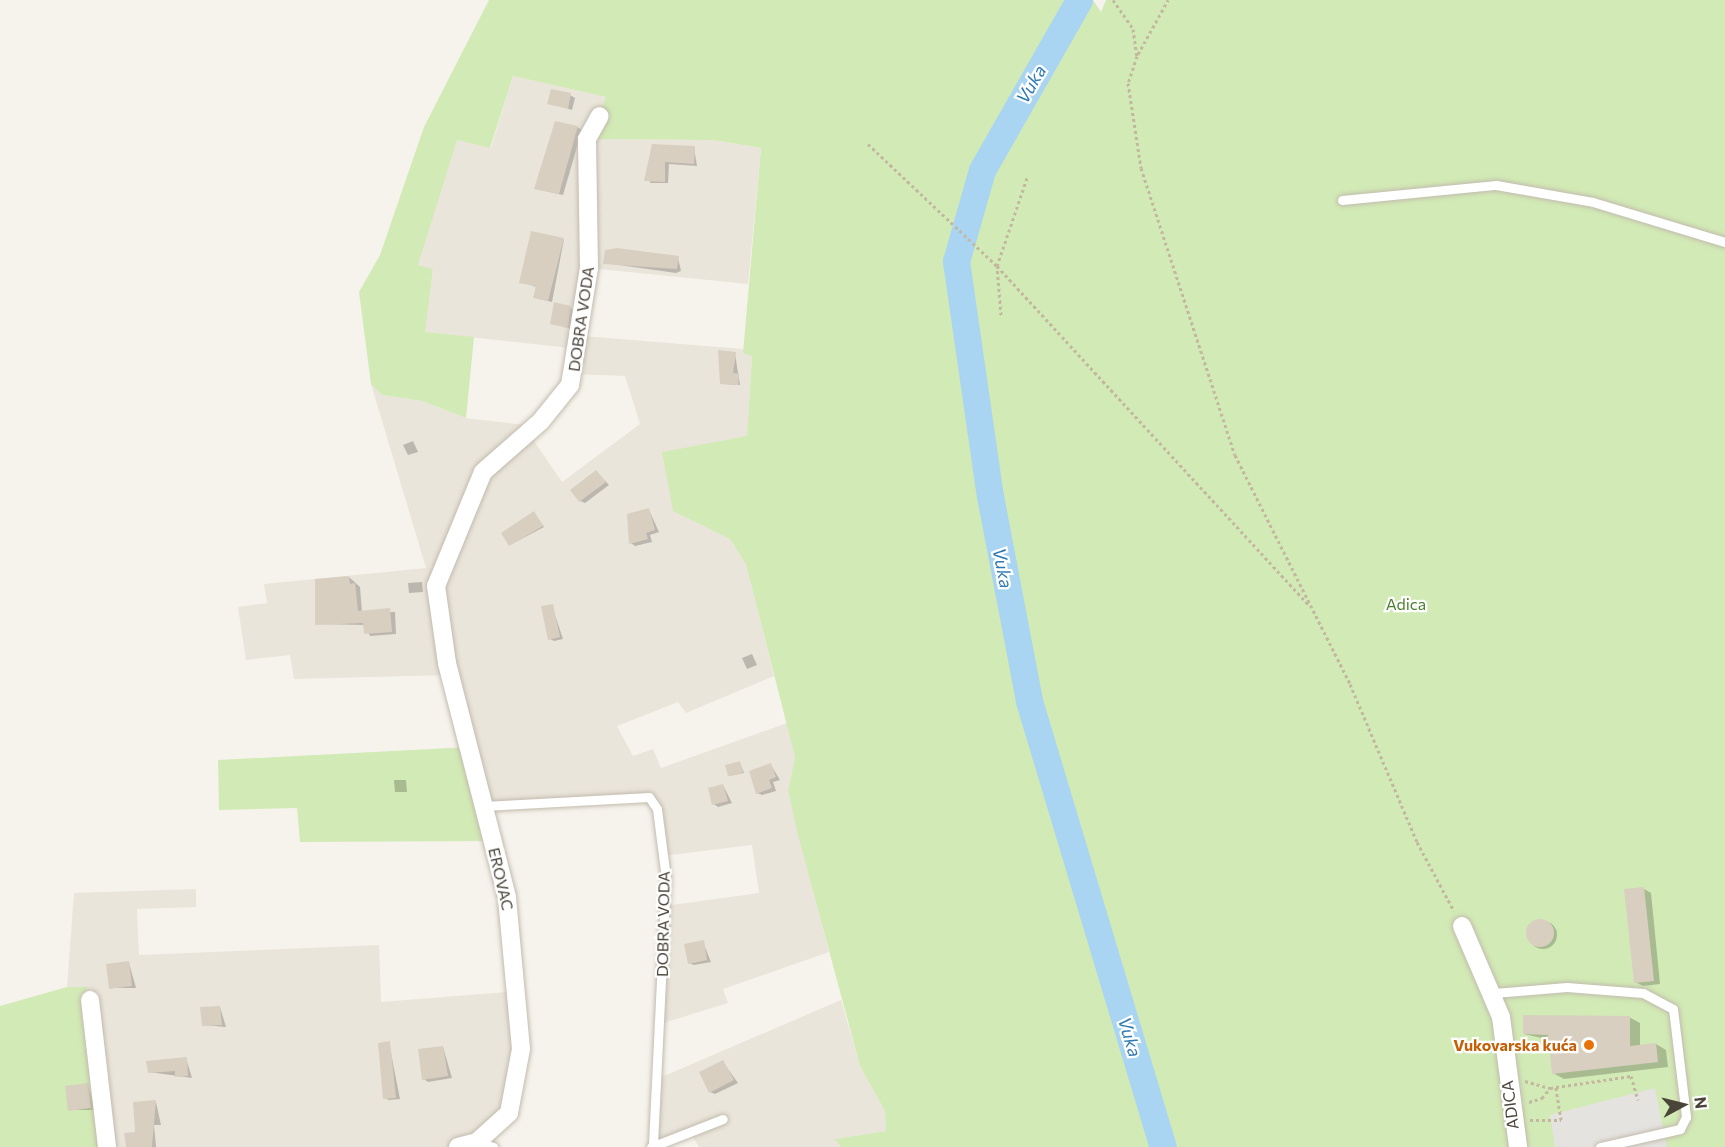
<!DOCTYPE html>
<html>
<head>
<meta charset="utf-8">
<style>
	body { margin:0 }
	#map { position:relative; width:1725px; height:1147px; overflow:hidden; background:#f6f3ec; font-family:Commissioner,sans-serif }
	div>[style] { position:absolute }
	.residential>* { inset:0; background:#eae5da }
	.green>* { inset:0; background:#d2eab5 }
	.parking>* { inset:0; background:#e5e3e0 }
	.shadow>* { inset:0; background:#0003 }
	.round { border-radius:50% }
	.river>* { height:27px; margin:-13.5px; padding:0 13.5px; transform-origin:13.5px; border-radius:13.5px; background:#a9d4f2 }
	.building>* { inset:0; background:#d8cfc1 }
	.path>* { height:3px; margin-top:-1.5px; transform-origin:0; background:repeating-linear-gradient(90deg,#c4b79f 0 3px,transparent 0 6px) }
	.roads { filter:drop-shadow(0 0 2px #c2bbae) drop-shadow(0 0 2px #c2bbae) }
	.lane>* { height:9px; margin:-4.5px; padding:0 4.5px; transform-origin:4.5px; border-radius:4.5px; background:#fff }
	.street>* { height:18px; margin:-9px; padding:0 9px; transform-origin:9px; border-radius:9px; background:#fff }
	.dots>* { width:16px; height:16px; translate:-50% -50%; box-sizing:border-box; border:3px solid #fff; border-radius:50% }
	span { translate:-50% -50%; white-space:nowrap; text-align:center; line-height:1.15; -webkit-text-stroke:4.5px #fff; paint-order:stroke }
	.street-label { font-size:16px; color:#4b4439 }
	.park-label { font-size:16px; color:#4a7f2a }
	.food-label { font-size:16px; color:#c56008; font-weight:700 }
	.right { translate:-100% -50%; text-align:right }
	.water-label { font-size:18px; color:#2e7ab2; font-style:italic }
	.north { position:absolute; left:1653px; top:1075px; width:60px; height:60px; -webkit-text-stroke:4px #fff; paint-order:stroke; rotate:83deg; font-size:16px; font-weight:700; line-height:24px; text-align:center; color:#4b4439 }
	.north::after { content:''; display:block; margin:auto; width:21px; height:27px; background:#4b4439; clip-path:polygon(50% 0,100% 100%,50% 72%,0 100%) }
</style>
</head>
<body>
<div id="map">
	<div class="residential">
		<i style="clip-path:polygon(513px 76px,606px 97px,588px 139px,713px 140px,761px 148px,748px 284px,589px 268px,582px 336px,743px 349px,752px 356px,747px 437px,662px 452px,705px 526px,730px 539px,746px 563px,774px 676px,686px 713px,678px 702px,617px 726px,633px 756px,653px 749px,661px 768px,787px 723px,795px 757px,788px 792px,829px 952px,723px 989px,728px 1003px,660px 1024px,665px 906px,759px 893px,752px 845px,663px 856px,657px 809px,648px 797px,484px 806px,450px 675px,294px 679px,290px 655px,246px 660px,238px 607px,267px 603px,264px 584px,426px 568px,371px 384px,382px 395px,422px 401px,466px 418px,534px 426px,528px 432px,562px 482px,640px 424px,625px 376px,574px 374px,579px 349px,424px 332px,433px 270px,418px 265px,435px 203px,457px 140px,491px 148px)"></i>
		<i style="clip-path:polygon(196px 889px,196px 907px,137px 909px,139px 955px,379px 945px,381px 1002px,518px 991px,516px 1097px,458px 1147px,107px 1147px,87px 987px,67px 987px,74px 893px)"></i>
		<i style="clip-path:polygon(841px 1000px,860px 1066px,885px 1111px,886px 1131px,836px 1139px,841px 1147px,699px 1147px,690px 1132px,653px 1146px,657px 1079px)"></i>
	</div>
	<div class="green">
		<i style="clip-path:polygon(489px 0,1093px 0,1101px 12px,1106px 0,1725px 0,1725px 1147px,841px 1147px,835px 1139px,886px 1131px,885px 1111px,860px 1066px,798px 835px,788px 791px,795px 757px,746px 564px,730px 539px,673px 511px,662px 452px,747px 436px,752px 356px,743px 353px,761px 148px,713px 140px,587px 139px,606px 97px,513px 76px,490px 148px,457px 140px,418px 265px,433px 269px,425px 332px,474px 337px,466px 418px,422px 401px,382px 395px,371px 384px,359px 292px,380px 255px,424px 127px)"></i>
		<i style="clip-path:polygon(469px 747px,492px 841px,300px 842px,297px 808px,219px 810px,218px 760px)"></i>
		<i style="clip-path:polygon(67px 987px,87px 987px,90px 1000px,107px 1147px,0 1147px,0 1006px)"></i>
	</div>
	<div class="parking">
		<i style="clip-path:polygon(1655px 1088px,1667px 1147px,1555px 1147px,1550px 1115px)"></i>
	</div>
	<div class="shadow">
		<i style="clip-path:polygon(570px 95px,575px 98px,572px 110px,549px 103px)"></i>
		<i style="clip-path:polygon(577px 127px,582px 130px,563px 195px,536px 189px)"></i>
		<i style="clip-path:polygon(653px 145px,694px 148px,697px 166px,669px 164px,668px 183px,650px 183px)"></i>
		<i style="clip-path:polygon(564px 239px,552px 302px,539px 299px,537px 287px,521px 282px)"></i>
		<i style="clip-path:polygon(678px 258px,681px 271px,676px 273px,605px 263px)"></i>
		<i style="clip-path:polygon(555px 304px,575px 310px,572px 329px,551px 323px)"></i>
		<i style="clip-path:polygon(735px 354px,740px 385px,724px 384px)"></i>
		<i style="clip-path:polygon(413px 441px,418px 452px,408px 455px,403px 445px)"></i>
		<i style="clip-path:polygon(597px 472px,609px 485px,585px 503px,580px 501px)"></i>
		<i style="clip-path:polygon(649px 510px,659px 532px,650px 535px,652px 542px,635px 546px,631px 543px)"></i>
		<i style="clip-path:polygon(535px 514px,544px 527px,510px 545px)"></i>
		<i style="clip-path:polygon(349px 577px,360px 587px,362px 612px,395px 612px,396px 634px,370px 636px,365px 625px,316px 624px)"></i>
		<i style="clip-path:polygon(422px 582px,423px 592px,409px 593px,408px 583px)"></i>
		<i style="clip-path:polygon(552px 606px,563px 639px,554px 641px,550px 639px)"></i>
		<i style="clip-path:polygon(752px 654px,757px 665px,747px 669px,742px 658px)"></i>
		<i style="clip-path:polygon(740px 763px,744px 773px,729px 776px)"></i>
		<i style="clip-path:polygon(771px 765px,780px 780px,773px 782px,776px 791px,762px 795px,757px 793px)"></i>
		<i style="clip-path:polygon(394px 780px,406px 780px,407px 792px,395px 792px)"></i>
		<i style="clip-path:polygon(723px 785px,732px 803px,718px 807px,714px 804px)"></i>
		<i style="clip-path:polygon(1644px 889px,1651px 893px,1660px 984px,1643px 986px,1635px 982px)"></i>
		<i class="round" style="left:1529px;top:921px;width:28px;height:28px"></i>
		<i style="clip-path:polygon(703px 942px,711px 962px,694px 965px,689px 963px)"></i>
		<i style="clip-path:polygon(129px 963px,136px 988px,110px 988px)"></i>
		<i style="clip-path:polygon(220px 1007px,226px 1027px,203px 1025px)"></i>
		<i style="clip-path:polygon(1629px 1017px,1640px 1023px,1640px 1046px,1656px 1044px,1666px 1050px,1668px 1067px,1564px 1079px,1553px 1073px,1550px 1040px,1524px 1034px)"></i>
		<i style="clip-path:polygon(389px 1043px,400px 1099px,389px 1100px,385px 1098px)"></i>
		<i style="clip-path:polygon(443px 1047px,452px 1078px,428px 1082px,424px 1079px)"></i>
		<i style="clip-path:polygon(186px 1058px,192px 1078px,149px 1072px)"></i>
		<i style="clip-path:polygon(723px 1062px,738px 1083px,715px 1094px,710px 1092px)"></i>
		<i style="clip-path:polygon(88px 1085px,95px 1110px,70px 1110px)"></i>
		<i style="clip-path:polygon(156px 1102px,161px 1125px,154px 1125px,156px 1147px,127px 1147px)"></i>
	</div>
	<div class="river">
		<i style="left:1079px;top:0;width:196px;rotate:119.7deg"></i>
		<i style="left:982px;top:170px;width:95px;rotate:105.9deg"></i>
		<i style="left:956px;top:261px;width:237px;rotate:81.8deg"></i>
		<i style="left:990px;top:496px;width:209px;rotate:79.2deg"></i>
		<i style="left:1029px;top:701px;width:466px;rotate:73.3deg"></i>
	</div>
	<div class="building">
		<i style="clip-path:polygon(551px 89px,571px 93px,568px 109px,547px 104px)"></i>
		<i style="clip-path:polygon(555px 121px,578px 126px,559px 194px,534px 189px)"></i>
		<i style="clip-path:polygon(652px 144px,695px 146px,694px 164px,665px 162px,665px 182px,644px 181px)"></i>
		<i style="clip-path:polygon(531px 231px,564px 238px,548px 301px,533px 298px,536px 286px,519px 283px)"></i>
		<i style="clip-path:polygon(617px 248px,679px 256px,677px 269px,603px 264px,605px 250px)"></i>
		<i style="clip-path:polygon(554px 302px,571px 306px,568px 328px,550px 324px)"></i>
		<i style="clip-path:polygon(718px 350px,736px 352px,733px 373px,739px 374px,738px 385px,720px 384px)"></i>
		<i style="clip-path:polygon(596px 470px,606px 482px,579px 502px,570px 490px)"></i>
		<i style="clip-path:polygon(649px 508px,655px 530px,646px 533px,648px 539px,629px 544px,627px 514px)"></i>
		<i style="clip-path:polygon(534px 511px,543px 526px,509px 546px,501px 533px)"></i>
		<i style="clip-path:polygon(349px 576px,350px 584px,355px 583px,358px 611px,390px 608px,392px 632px,364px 634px,363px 623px,315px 625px,315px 579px)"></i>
		<i style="clip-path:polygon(553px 604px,560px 637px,548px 640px,541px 606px)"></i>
		<i style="clip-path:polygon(740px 761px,743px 773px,728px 776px,725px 765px)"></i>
		<i style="clip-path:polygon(771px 763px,776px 777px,769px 780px,772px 788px,756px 794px,749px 771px)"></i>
		<i style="clip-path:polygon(723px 784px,728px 801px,712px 805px,708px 788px)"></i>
		<i style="clip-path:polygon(1644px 887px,1654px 981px,1634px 983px,1624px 889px)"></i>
		<i class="round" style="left:1526px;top:919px;width:28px;height:28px"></i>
		<i style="clip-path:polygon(704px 940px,707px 960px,688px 964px,684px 944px)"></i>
		<i style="clip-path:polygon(129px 961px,132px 986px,109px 989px,106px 964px)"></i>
		<i style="clip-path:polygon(220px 1006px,222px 1025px,202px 1026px,200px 1007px)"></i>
		<i style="clip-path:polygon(1523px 1015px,1630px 1016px,1630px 1046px,1656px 1043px,1658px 1062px,1552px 1074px,1548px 1035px,1523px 1034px)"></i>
		<i style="clip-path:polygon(390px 1041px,396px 1098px,383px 1099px,378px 1043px)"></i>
		<i style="clip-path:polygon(443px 1046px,448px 1076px,422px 1080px,418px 1049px)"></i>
		<i style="clip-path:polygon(187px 1057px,188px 1076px,175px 1077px,175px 1071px,148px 1073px,146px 1061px)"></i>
		<i style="clip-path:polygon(723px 1060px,734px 1080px,709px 1093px,699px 1072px)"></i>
		<i style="clip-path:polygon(88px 1083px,91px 1108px,68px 1111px,65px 1086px)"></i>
		<i style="clip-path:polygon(156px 1100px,152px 1147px,126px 1147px,124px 1133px,135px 1132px,133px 1102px)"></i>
	</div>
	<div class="path">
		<i style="left:1113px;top:0;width:35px;rotate:55deg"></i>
		<i style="left:1133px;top:29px;width:27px;rotate:82deg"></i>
		<i style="left:1137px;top:56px;width:28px;rotate:108deg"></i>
		<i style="left:1128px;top:83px;width:86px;rotate:81.3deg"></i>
		<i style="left:1141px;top:168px;width:302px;rotate:71.9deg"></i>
		<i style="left:1235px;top:455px;width:256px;rotate:63.3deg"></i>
		<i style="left:1350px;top:684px;width:172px;rotate:67deg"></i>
		<i style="left:1417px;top:842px;width:78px;rotate:61.8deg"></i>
		<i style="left:1138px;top:54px;width:62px;rotate:-60.9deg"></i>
		<i style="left:868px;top:144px;width:178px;rotate:43.4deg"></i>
		<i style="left:997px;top:266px;width:462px;rotate:47.4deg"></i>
		<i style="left:1001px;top:315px;width:49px;rotate:-94.7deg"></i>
		<i style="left:997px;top:266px;width:96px;rotate:-71.2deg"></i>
		<i style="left:1525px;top:1081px;width:26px;rotate:16deg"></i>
		<i style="left:1550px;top:1088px;width:82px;rotate:-8.4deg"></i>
		<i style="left:1631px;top:1076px;width:25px;rotate:74deg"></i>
		<i style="left:1529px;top:1102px;width:14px;rotate:-17deg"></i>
		<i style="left:1542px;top:1098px;width:13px;rotate:-51deg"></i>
		<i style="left:1530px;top:1120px;width:31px"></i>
		<i style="left:1561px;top:1120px;width:33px;rotate:-99deg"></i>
	</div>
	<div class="roads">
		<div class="lane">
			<i style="left:1342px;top:200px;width:155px;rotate:-5.6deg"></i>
			<i style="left:1496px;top:185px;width:98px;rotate:9.9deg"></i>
			<i style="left:1593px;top:202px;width:138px;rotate:16.9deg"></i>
			<i style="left:484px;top:806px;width:165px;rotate:-3.1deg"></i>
			<i style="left:649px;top:797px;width:14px;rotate:56deg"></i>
			<i style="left:657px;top:809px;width:70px;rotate:82.6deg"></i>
			<i style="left:666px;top:878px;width:268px;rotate:92.8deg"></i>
			<i style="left:1494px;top:993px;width:73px;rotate:-4.7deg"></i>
			<i style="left:1567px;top:987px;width:76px;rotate:4.5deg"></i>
			<i style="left:1643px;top:993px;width:34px;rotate:28deg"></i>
			<i style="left:1673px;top:1009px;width:109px;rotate:83.1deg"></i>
			<i style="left:1686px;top:1117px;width:13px;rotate:117deg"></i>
			<i style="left:1680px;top:1129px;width:82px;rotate:167.3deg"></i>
			<i style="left:477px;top:1142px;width:17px;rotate:17deg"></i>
			<i style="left:651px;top:1147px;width:77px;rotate:-21.3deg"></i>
		</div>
		<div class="street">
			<i style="left:1462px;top:926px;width:99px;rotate:66.8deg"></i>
			<i style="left:1501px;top:1017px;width:131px;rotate:82.5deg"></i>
			<i style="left:90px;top:1000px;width:148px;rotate:83.4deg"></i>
			<i style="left:458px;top:1147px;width:20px;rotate:-15deg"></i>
			<i style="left:477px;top:1142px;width:43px;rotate:-42.2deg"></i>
			<i style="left:509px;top:1113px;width:65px;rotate:-79.4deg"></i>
			<i style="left:521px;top:1049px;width:153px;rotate:-95.3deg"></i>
			<i style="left:507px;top:897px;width:242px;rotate:-104.4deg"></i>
			<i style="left:447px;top:663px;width:78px;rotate:-98.1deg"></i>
			<i style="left:436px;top:586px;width:123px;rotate:-67.6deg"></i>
			<i style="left:483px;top:472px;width:77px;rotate:-41.3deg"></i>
			<i style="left:541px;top:421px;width:46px;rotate:-51.1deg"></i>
			<i style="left:570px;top:385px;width:119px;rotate:-80.8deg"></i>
			<i style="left:589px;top:268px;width:129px;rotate:-90.9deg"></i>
			<i style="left:587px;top:139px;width:26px;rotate:-61deg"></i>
		</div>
	</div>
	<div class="dots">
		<i style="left:1589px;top:1045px;background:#e8710a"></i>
	</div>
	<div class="street-label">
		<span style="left:581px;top:319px;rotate:-82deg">DOBRA VODA</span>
		<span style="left:501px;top:879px;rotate:77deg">EROVAC</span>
		<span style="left:663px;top:924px;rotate:-89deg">DOBRA VODA</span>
		<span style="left:1510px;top:1105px;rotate:-97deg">ADICA</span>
	</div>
	<div class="park-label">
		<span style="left:1406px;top:604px">Adica</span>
	</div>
	<div class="food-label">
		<span class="right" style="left:1577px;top:1045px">Vukovarska kuća</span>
	</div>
	<div class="water-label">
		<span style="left:1031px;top:84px;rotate:-60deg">Vuka</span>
		<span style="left:1003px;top:568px;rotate:79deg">Vuka</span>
		<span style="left:1130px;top:1037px;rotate:73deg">Vuka</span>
	</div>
	<div class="north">N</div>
</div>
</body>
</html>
